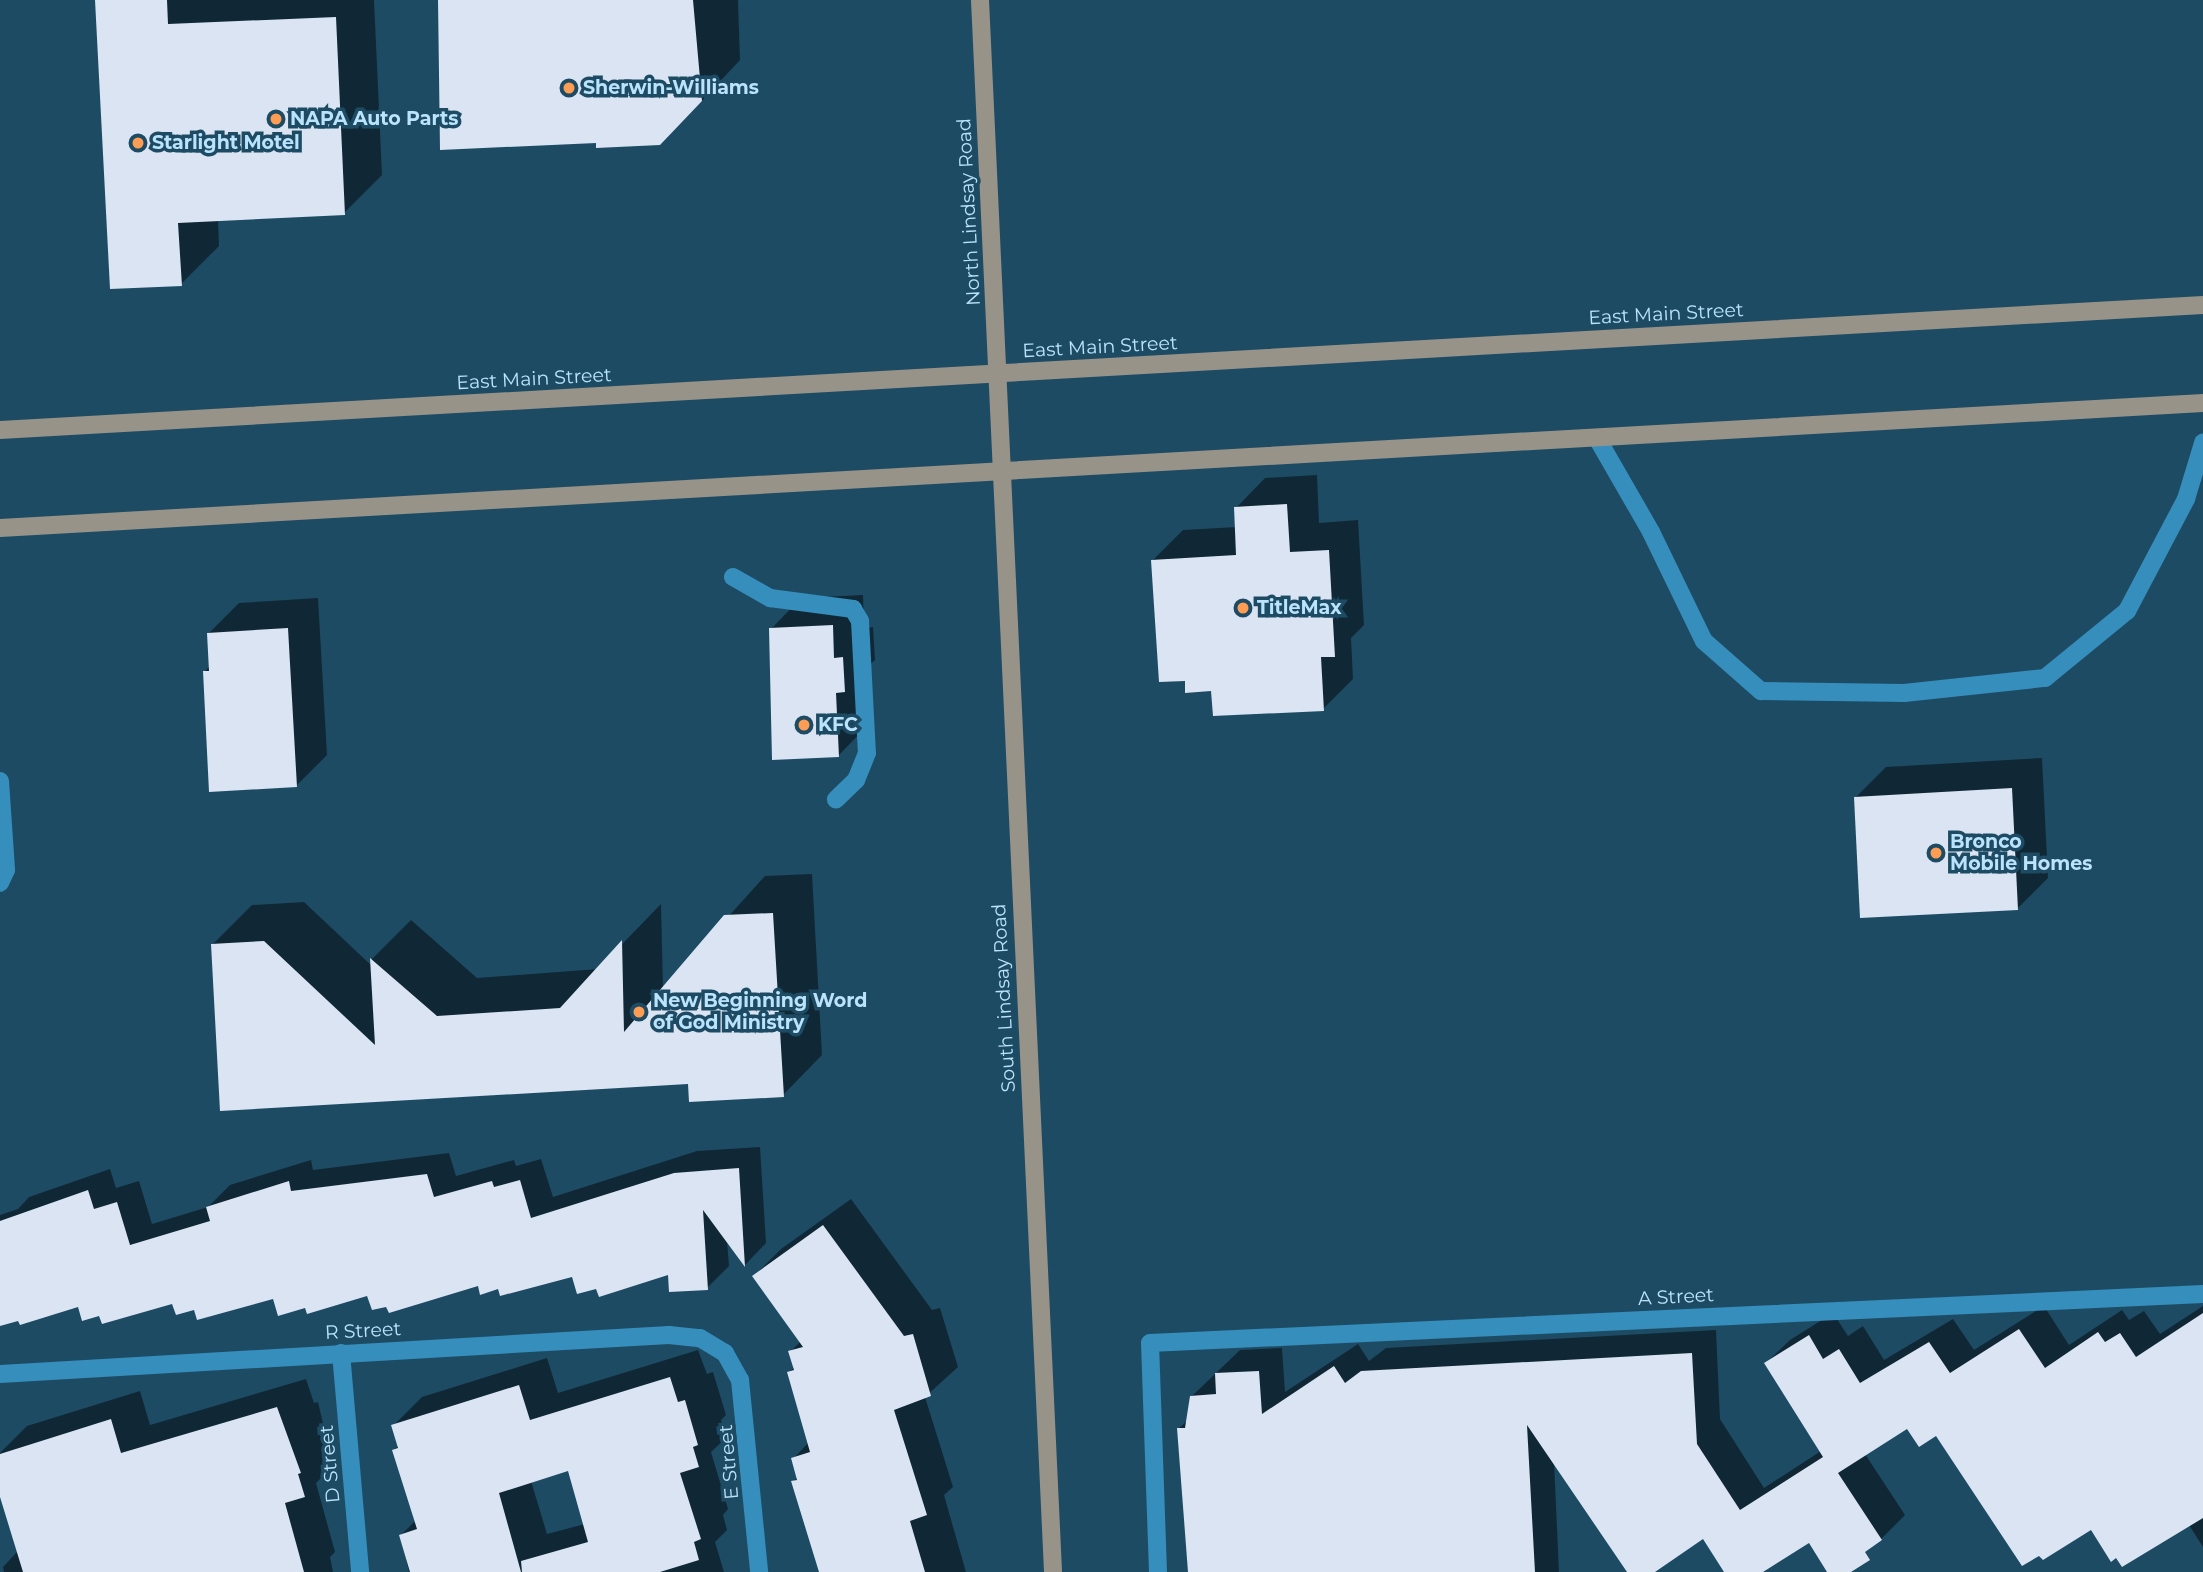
<!DOCTYPE html>
<html>
<head>
<meta charset="utf-8">
<style>
	body { margin:0 }
	#map { position:relative; width:2203px; height:1572px; overflow:hidden; background:#1e4b64; font-family:Montserrat,sans-serif }
	div>[style] { position:absolute }
	.shadow>* { inset:0; background:#0007 }
	.building>* { inset:0; background:#dae4f2 }
	.minor>* { height:18px; margin:-9px; padding:0 9px; transform-origin:9px; border-radius:9px; background:#368ebc }
	.major>* { height:18px; margin:-9px; padding:0 9px; transform-origin:9px; border-radius:9px; background:#989388 }
	.dots>* { width:19px; height:19px; translate:-50% -50%; box-sizing:border-box; border:4px solid #1e4b64; border-radius:50% }
	span { translate:-50% -50%; white-space:nowrap; text-align:center; line-height:1.15; -webkit-text-stroke:7px #1e4b64; paint-order:stroke }
	.poi-label { font-size:19px; color:#bbe3fc; font-weight:700 }
	.left { translate:0 -50%; text-align:left }
	.street-label { font-size:19px; color:#bbe3fc }
</style>
</head>
<body>
<div id="map">
	<div class="shadow">
		<i style="clip-path:polygon(97px 0,374px 0,382px 175px,344px 213px,218px 219px,219px 246px,181px 284px)"></i>
		<i style="clip-path:polygon(440px 0,738px 0,740px 60px,699px 104px,597px 141px,442px 148px)"></i>
		<i style="clip-path:polygon(1317px 475px,1319px 523px,1358px 520px,1364px 625px,1351px 638px,1353px 679px,1323px 709px,1213px 690px,1186px 679px,1153px 560px,1183px 530px,1237px 527px,1236px 508px,1265px 478px)"></i>
		<i style="clip-path:polygon(863px 595px,864px 628px,873px 627px,875px 660px,866px 668px,869px 724px,839px 755px,771px 629px,801px 598px)"></i>
		<i style="clip-path:polygon(318px 598px,327px 755px,296px 786px,204px 672px,210px 666px,209px 633px,239px 603px)"></i>
		<i style="clip-path:polygon(2042px 758px,2048px 878px,2018px 908px,1856px 797px,1886px 767px)"></i>
		<i style="clip-path:polygon(812px 874px,822px 1055px,783px 1095px,689px 1082px,222px 1109px,213px 944px,252px 905px,304px 902px,373px 967px,372px 959px,411px 920px,477px 978px,598px 969px,661px 904px,663px 989px,765px 876px)"></i>
		<i style="clip-path:polygon(760px 1147px,766px 1243px,745px 1265px,727px 1240px,729px 1266px,707px 1288px,669px 1273px,597px 1287px,573px 1275px,500px 1287px,479px 1284px,387px 1305px,368px 1294px,306px 1306px,274px 1297px,195px 1308px,173px 1302px,101px 1313px,79px 1305px,0 1322px,0 1215px,18px 1209px,29px 1197px,110px 1169px,116px 1188px,139px 1181px,152px 1224px,208px 1207px,230px 1185px,311px 1160px,313px 1170px,449px 1153px,456px 1176px,514px 1160px,516px 1166px,541px 1159px,553px 1197px,697px 1151px)"></i>
		<i style="clip-path:polygon(851px 1199px,932px 1310px,940px 1308px,958px 1367px,925px 1397px,953px 1487px,944px 1495px,966px 1572px,821px 1572px,793px 1482px,798px 1477px,793px 1459px,809px 1442px,789px 1372px,795px 1367px,790px 1352px,801px 1341px,754px 1276px,781px 1249px)"></i>
		<i style="clip-path:polygon(2044px 1306px,2069px 1345px,2122px 1310px,2129px 1320px,2144px 1311px,2160px 1334px,2203px 1306px,2203px 1547px,2189px 1525px,2092px 1527px,1937px 1434px,1907px 1427px,1865px 1454px,1905px 1515px,1881px 1539px,1809px 1541px,1760px 1572px,1726px 1572px,1704px 1537px,1640px 1572px,1629px 1572px,1554px 1461px,1559px 1572px,1189px 1572px,1178px 1429px,1189px 1419px,1192px 1396px,1240px 1350px,1282px 1348px,1285px 1392px,1358px 1344px,1369px 1361px,1386px 1348px,1716px 1330px,1720px 1419px,1764px 1488px,1821px 1451px,1766px 1363px,1790px 1340px,1833px 1313px,1848px 1336px,1863px 1326px,1884px 1360px,1953px 1319px,1974px 1350px)"></i>
		<i style="clip-path:polygon(evenodd,698px 1350px,707px 1374px,713px 1372px,726px 1415px,721px 1420px,727px 1437px,711px 1452px,728px 1509px,723px 1515px,727px 1530px,715px 1542px,724px 1572px,409px 1572px,401px 1535px,416px 1520px,394px 1450px,399px 1445px,393px 1426px,422px 1397px,547px 1358px,558px 1393px,698px 1350px,570px 1469px,585px 1524px,547px 1534px,531px 1481px,570px 1469px)"></i>
		<i style="clip-path:polygon(306px 1379px,314px 1403px,318px 1402px,333px 1466px,316px 1483px,335px 1552px,330px 1557px,333px 1572px,4px 1572px,3px 1567px,18px 1551px,0 1491px,0 1453px,27px 1426px,140px 1391px,150px 1425px)"></i>
	</div>
	<div class="building">
		<i style="clip-path:polygon(95px 0,167px 0,168px 24px,336px 17px,345px 215px,178px 223px,182px 286px,110px 289px)"></i>
		<i style="clip-path:polygon(438px 0,693px 0,702px 101px,660px 145px,596px 148px,596px 143px,440px 150px)"></i>
		<i style="clip-path:polygon(1287px 504px,1290px 552px,1329px 550px,1335px 657px,1321px 657px,1324px 711px,1213px 716px,1211px 691px,1185px 693px,1185px 681px,1159px 682px,1151px 560px,1236px 555px,1234px 507px)"></i>
		<i style="clip-path:polygon(833px 625px,834px 658px,843px 657px,845px 692px,836px 693px,839px 757px,772px 760px,769px 628px)"></i>
		<i style="clip-path:polygon(288px 628px,297px 787px,209px 792px,203px 671px,209px 671px,207px 633px)"></i>
		<i style="clip-path:polygon(2012px 788px,2018px 910px,1860px 918px,1854px 797px)"></i>
		<i style="clip-path:polygon(773px 913px,784px 1097px,689px 1102px,688px 1084px,220px 1111px,211px 944px,264px 941px,375px 1045px,370px 958px,437px 1016px,560px 1008px,622px 940px,624px 1032px,724px 915px)"></i>
		<i style="clip-path:polygon(739px 1168px,745px 1267px,703px 1210px,708px 1290px,669px 1292px,668px 1275px,599px 1297px,596px 1289px,577px 1294px,572px 1277px,500px 1296px,498px 1289px,480px 1295px,478px 1286px,389px 1313px,386px 1307px,372px 1310px,367px 1296px,307px 1314px,305px 1308px,278px 1316px,273px 1299px,197px 1320px,194px 1310px,176px 1315px,172px 1304px,102px 1324px,99px 1316px,82px 1321px,78px 1307px,20px 1325px,18px 1321px,0 1326px,0 1221px,88px 1190px,94px 1209px,117px 1202px,130px 1245px,210px 1221px,206px 1207px,289px 1181px,291px 1191px,427px 1174px,434px 1197px,492px 1181px,494px 1187px,520px 1180px,531px 1218px,674px 1173px)"></i>
		<i style="clip-path:polygon(823px 1225px,904px 1336px,913px 1334px,931px 1396px,894px 1410px,927px 1515px,910px 1521px,925px 1572px,819px 1572px,791px 1481px,797px 1480px,791px 1458px,810px 1452px,787px 1372px,794px 1370px,788px 1351px,803px 1347px,752px 1276px)"></i>
		<i style="clip-path:polygon(2203px 1313px,2203px 1518px,2122px 1567px,2116px 1558px,2111px 1562px,2091px 1530px,2043px 1560px,2039px 1556px,2022px 1566px,1936px 1436px,1919px 1447px,1907px 1429px,1838px 1473px,1882px 1540px,1865px 1552px,1870px 1560px,1851px 1572px,1827px 1572px,1809px 1543px,1763px 1572px,1724px 1572px,1703px 1539px,1655px 1572px,1627px 1572px,1527px 1425px,1535px 1572px,1188px 1572px,1177px 1428px,1185px 1428px,1190px 1396px,1216px 1394px,1215px 1373px,1259px 1371px,1262px 1414px,1334px 1366px,1345px 1383px,1361px 1371px,1692px 1353px,1697px 1444px,1740px 1510px,1823px 1457px,1764px 1363px,1809px 1335px,1823px 1359px,1839px 1349px,1860px 1383px,1929px 1342px,1950px 1373px,2019px 1329px,2045px 1368px,2098px 1332px,2105px 1342px,2120px 1333px,2136px 1357px)"></i>
		<i style="clip-path:polygon(670px 1377px,678px 1402px,685px 1400px,698px 1445px,693px 1447px,699px 1467px,680px 1473px,701px 1539px,694px 1542px,699px 1560px,660px 1572px,522px 1572px,521px 1561px,588px 1542px,568px 1471px,499px 1493px,521px 1572px,410px 1572px,399px 1535px,417px 1529px,392px 1450px,398px 1448px,391px 1425px,519px 1385px,530px 1420px)"></i>
		<i style="clip-path:polygon(277px 1407px,301px 1473px,298px 1474px,305px 1497px,285px 1503px,304px 1572px,23px 1572px,0 1497px,0 1454px,111px 1419px,121px 1453px)"></i>
	</div>
	<div class="minor">
		<i style="left:1597px;top:438px;width:108px;rotate:60.1deg"></i>
		<i style="left:1651px;top:532px;width:121px;rotate:64.1deg"></i>
		<i style="left:1704px;top:641px;width:76px;rotate:41.3deg"></i>
		<i style="left:1761px;top:691px;width:143px;rotate:0.8deg"></i>
		<i style="left:1904px;top:693px;width:142px;rotate:-6.1deg"></i>
		<i style="left:2045px;top:678px;width:106px;rotate:-39.3deg"></i>
		<i style="left:2127px;top:611px;width:127px;rotate:-62.2deg"></i>
		<i style="left:2186px;top:499px;width:59px;rotate:-73.1deg"></i>
		<i style="left:733px;top:577px;width:43px;rotate:29.6deg"></i>
		<i style="left:770px;top:598px;width:84px;rotate:7.5deg"></i>
		<i style="left:853px;top:609px;width:14px;rotate:60deg"></i>
		<i style="left:860px;top:621px;width:132px;rotate:87deg"></i>
		<i style="left:867px;top:753px;width:29px;rotate:112deg"></i>
		<i style="left:856px;top:780px;width:28px;rotate:136deg"></i>
		<i style="left:0;top:781px;width:89px;rotate:86.1deg"></i>
		<i style="left:6px;top:870px;width:14px;rotate:115deg"></i>
		<i style="left:341px;top:1353px;width:220px;rotate:85deg"></i>
		<i style="left:0;top:1374px;width:670px;rotate:-3.34deg"></i>
		<i style="left:669px;top:1335px;width:31px;rotate:6deg"></i>
		<i style="left:700px;top:1338px;width:29px;rotate:31deg"></i>
		<i style="left:725px;top:1353px;width:31px;rotate:61deg"></i>
		<i style="left:740px;top:1380px;width:193px;rotate:84.3deg"></i>
		<i style="left:1158px;top:1572px;width:229px;rotate:-92deg"></i>
		<i style="left:1150px;top:1343px;width:1054px;rotate:-2.66deg"></i>
	</div>
	<div class="major">
		<i style="left:980px;top:0;width:1574px;rotate:87.34deg"></i>
		<i style="left:0;top:430px;width:2207px;rotate:-3.25deg"></i>
		<i style="left:0;top:528px;width:2207px;rotate:-3.25deg"></i>
	</div>
	<div class="dots">
		<i style="left:569px;top:88px;background:#fd9d54"></i>
		<i style="left:276px;top:119px;background:#fd9d54"></i>
		<i style="left:138px;top:143px;background:#fd9d54"></i>
		<i style="left:1243px;top:608px;background:#fd9d54"></i>
		<i style="left:804px;top:725px;background:#fd9d54"></i>
		<i style="left:1936px;top:853px;background:#fd9d54"></i>
		<i style="left:639px;top:1012px;background:#fd9d54"></i>
	</div>
	<div class="poi-label">
		<span class="left" style="left:583px;top:88px">Sherwin-Williams</span>
		<span class="left" style="left:290px;top:119px">NAPA Auto Parts</span>
		<span class="left" style="left:152px;top:143px">Starlight Motel</span>
		<span class="left" style="left:1257px;top:608px">TitleMax</span>
		<span class="left" style="left:818px;top:725px">KFC</span>
		<span class="left" style="left:1950px;top:853px">Bronco<br>Mobile Homes</span>
		<span class="left" style="left:653px;top:1012px">New Beginning Word<br>of God Ministry</span>
	</div>
	<div class="street-label">
		<span style="left:969px;top:212px;rotate:-93deg">North Lindsay Road</span>
		<span style="left:1666px;top:314px;rotate:-3deg">East Main Street</span>
		<span style="left:1100px;top:347px;rotate:-3deg">East Main Street</span>
		<span style="left:534px;top:379px;rotate:-3deg">East Main Street</span>
		<span style="left:1004px;top:998px;rotate:-93deg">South Lindsay Road</span>
		<span style="left:1676px;top:1297px;rotate:-3deg">A Street</span>
		<span style="left:363px;top:1331px;rotate:-3deg">R Street</span>
		<span style="left:729px;top:1462px;rotate:-95deg">E Street</span>
		<span style="left:330px;top:1464px;rotate:-95deg">D Street</span>
	</div>
</div>
</body>
</html>
